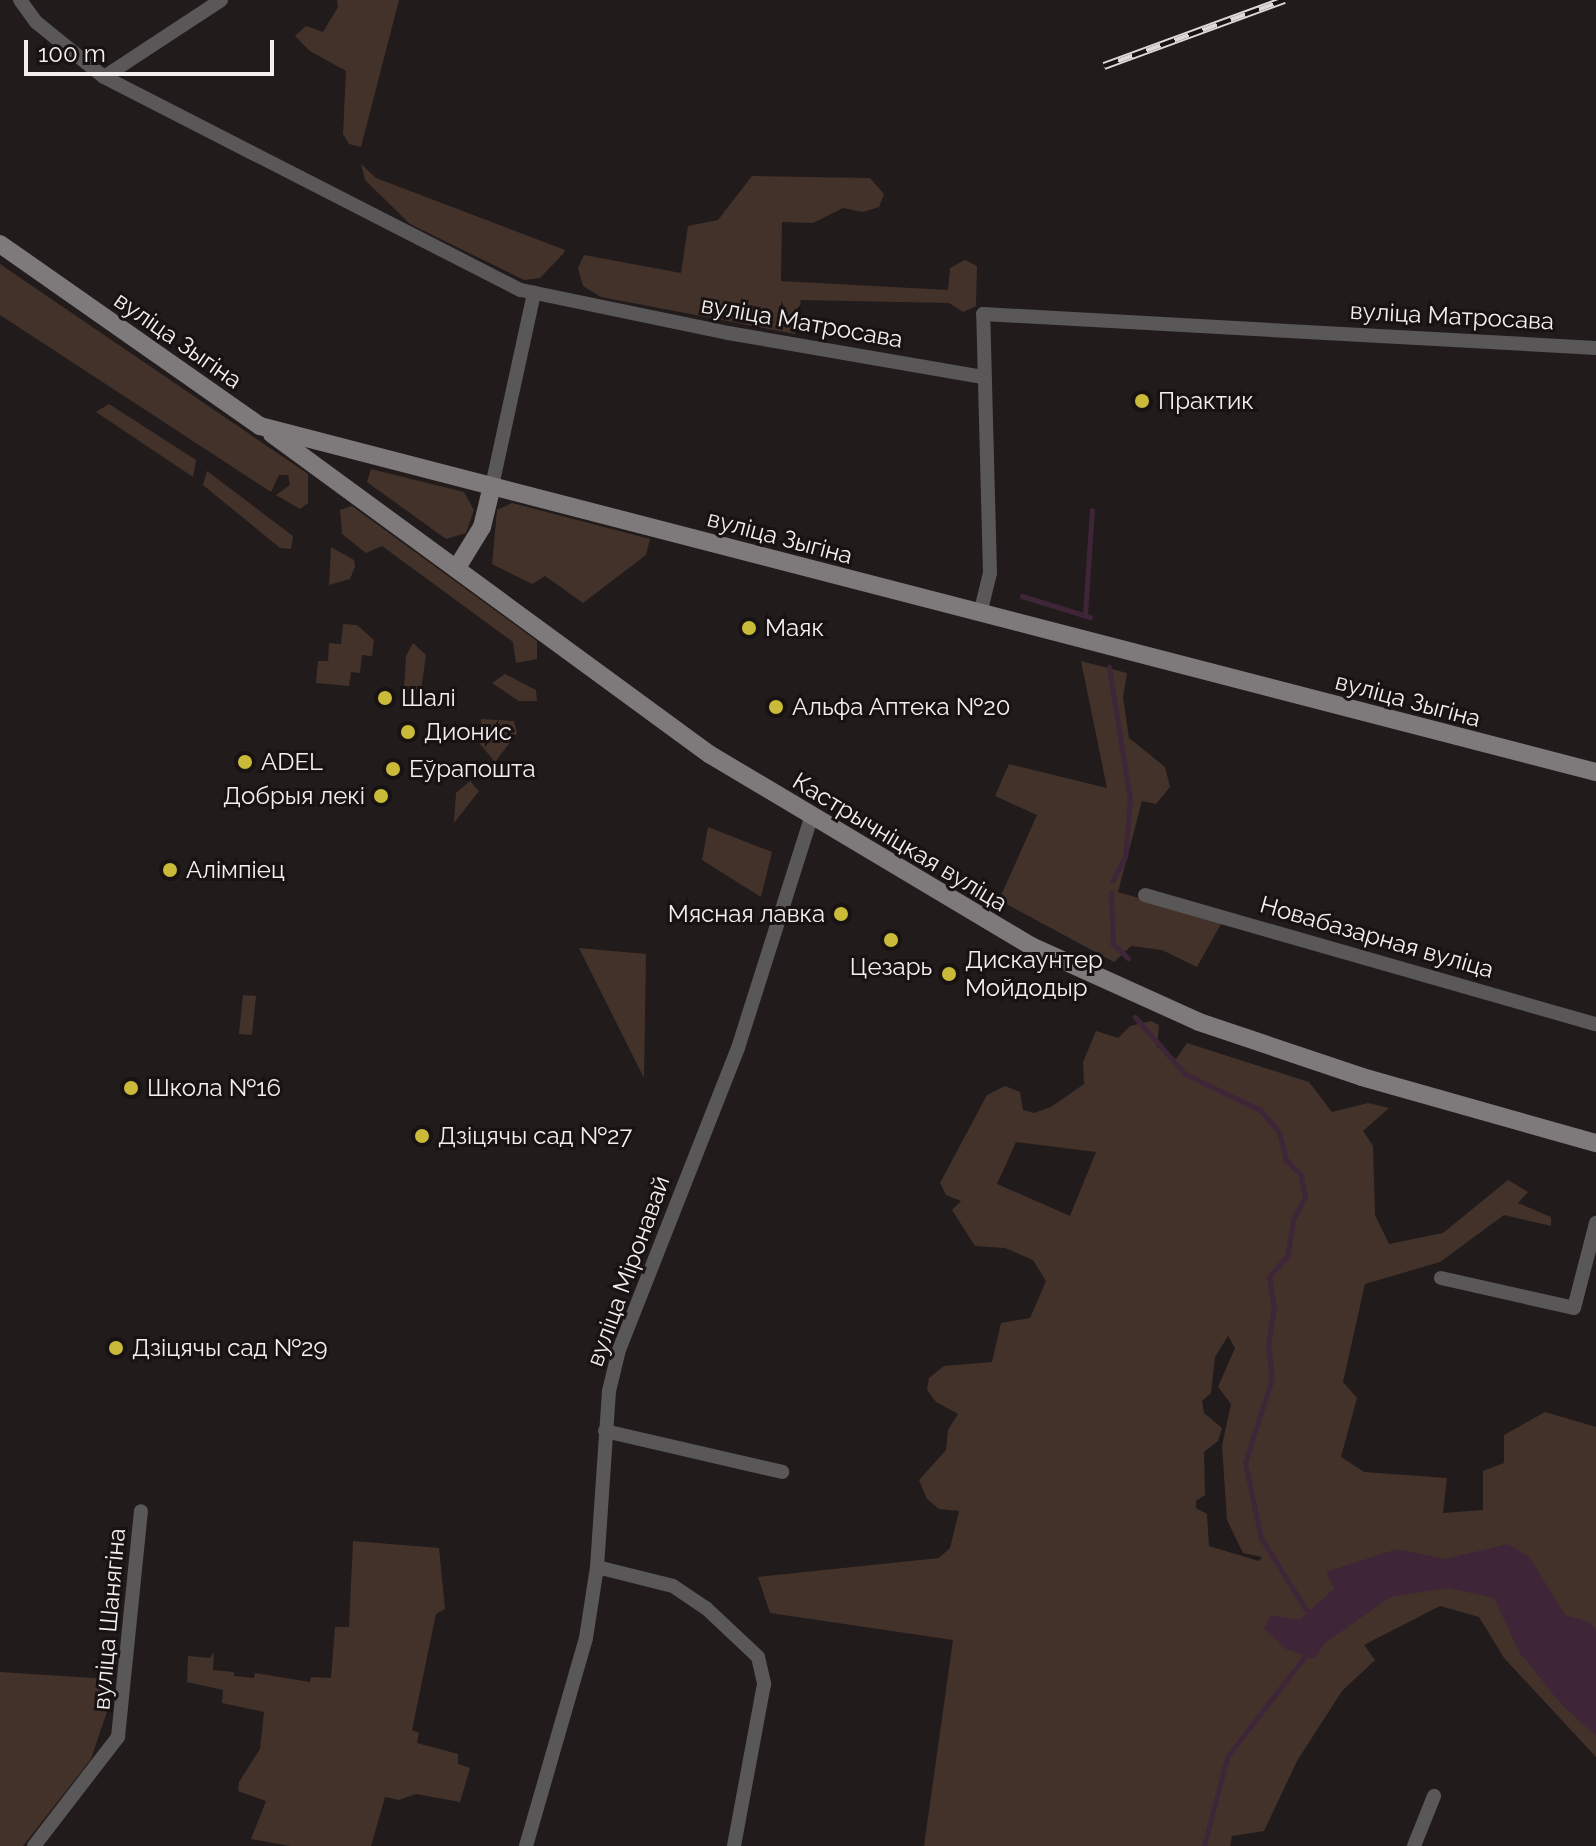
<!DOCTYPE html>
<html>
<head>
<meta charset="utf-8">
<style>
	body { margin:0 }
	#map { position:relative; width:1596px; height:1846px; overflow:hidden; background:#211b1b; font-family:Raleway,sans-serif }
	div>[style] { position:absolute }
	.green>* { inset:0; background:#43322a }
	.water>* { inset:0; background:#3e2638 }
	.stream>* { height:5px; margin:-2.5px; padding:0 2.5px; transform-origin:2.5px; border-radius:2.5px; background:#3e2638 }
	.street>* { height:14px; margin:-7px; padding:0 7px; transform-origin:7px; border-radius:7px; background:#5a5758 }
	.secondary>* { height:18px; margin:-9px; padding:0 9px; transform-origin:9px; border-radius:9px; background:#7e797a }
	.rail>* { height:8px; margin-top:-4px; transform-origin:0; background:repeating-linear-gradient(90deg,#181212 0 15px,#ded9d9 0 30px); box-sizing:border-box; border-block:2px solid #ded9d9 }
	.dots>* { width:22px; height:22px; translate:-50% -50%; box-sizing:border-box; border:4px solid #181212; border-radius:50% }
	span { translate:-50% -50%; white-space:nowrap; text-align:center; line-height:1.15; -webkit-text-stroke:6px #181212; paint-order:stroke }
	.street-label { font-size:24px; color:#f4efef }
	.poi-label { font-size:24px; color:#f4efef }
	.left { translate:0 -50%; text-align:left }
	.right { translate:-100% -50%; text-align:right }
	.scale { position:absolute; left:24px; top:40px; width:250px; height:36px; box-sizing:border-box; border:4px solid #f4efef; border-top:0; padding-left:10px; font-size:24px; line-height:28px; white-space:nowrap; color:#f4efef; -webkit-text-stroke:6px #181212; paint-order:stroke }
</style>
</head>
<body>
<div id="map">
	<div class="green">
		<i style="clip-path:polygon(337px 0,399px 0,361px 147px,349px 144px,343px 134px,346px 71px,310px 51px,295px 36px,306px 26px,323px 32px,338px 7px)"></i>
		<i style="clip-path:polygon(361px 164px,376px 178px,565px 250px,563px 254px,540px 278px,524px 280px,410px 224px,365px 180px)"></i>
		<i style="clip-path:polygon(752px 176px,870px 178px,884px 194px,879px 207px,863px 212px,843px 208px,813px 223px,782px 222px,781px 281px,948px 290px,950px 268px,965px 260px,977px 266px,976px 306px,963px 312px,949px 303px,801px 300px,795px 334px,601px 297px,583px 286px,578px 268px,584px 255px,681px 273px,688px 226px,718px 220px)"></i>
		<i style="clip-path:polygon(0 264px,308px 474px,308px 503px,300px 509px,276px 495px,290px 485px,288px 475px,279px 475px,271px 492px,0 315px)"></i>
		<i style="clip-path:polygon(109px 404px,196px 460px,193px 477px,96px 412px)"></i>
		<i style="clip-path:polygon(371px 469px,464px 492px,474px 510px,466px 533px,446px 539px,367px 482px)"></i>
		<i style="clip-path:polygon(207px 471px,293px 536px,291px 549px,280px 548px,203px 485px)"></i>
		<i style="clip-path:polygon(512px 503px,650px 539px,646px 555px,583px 603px,545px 576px,532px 584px,492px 564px,497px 510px)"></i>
		<i style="clip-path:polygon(352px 506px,537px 641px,537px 659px,516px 663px,513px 642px,382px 546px,366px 553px,342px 534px,340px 510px)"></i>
		<i style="clip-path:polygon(331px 547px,354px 560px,355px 567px,350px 579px,329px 585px)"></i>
		<i style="clip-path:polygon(343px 624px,357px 625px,374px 640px,372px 656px,362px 655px,360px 673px,351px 672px,349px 686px,316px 683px,318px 661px,328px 661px,329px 643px,341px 644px)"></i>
		<i style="clip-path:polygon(413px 643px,426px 655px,421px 690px,404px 689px,406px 656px)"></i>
		<i style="clip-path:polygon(1081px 661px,1127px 673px,1123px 697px,1129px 738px,1165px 767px,1170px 787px,1156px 804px,1142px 801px,1118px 892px,1222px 922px,1197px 967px,1162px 950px,1131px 946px,1114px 962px,999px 900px,1037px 815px,995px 796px,1009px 764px,1107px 788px)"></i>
		<i style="clip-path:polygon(505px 674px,536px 690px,537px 701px,519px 701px,492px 683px)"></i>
		<i style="clip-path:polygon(481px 719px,514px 721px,517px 733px,495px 762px,480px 744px)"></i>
		<i style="clip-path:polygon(470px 781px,479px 791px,454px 823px,456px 793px)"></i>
		<i style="clip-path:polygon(708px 827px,772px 852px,761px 897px,702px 860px)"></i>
		<i style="clip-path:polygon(579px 948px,646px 954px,644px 1078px)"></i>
		<i style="clip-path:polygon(243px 995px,256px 996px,252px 1035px,239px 1034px)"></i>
		<i style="clip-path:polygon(evenodd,1151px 1021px,1159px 1025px,1157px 1047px,1176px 1059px,1187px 1043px,1309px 1082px,1332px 1112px,1368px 1103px,1389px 1108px,1363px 1131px,1373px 1146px,1375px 1215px,1389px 1244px,1443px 1233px,1508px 1180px,1528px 1192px,1518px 1203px,1551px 1217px,1551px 1226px,1504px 1215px,1440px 1262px,1365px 1284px,1343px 1382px,1357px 1398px,1341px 1457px,1364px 1472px,1447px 1478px,1443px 1513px,1483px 1510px,1483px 1471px,1504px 1463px,1504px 1435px,1545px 1412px,1596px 1427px,1596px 1757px,1504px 1658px,1479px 1617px,1440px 1606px,1364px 1645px,1375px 1660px,1342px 1691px,1297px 1761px,1264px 1831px,1232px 1836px,1230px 1846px,924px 1846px,953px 1640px,770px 1613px,758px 1577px,939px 1558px,950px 1548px,959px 1511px,939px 1509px,927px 1499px,919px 1480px,946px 1450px,948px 1430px,958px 1414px,936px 1402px,927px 1390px,929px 1378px,944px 1366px,992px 1362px,1001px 1323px,1030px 1318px,1046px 1281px,1033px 1260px,1005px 1248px,975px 1246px,952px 1210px,961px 1201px,946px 1195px,940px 1183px,987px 1095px,1005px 1086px,1020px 1092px,1023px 1110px,1034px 1113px,1051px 1107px,1084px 1084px,1083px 1062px,1096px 1031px,1118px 1038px,1130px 1026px,1151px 1021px,1016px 1142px,1096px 1152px,1070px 1216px,997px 1184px,1016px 1142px,1151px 1021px,1228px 1336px,1235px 1348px,1218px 1387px,1231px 1404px,1222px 1446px,1227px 1520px,1243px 1553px,1262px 1557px,1259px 1561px,1209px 1546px,1207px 1514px,1196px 1508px,1196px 1501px,1205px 1495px,1204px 1452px,1218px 1441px,1222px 1428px,1204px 1413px,1202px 1401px,1211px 1393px,1215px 1357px,1228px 1336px)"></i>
		<i style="clip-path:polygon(353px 1541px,439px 1548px,445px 1609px,436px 1614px,412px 1730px,419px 1733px,417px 1743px,458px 1754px,458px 1764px,470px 1768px,460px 1802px,416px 1794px,399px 1800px,385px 1797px,371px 1846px,290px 1846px,251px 1839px,266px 1801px,238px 1791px,239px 1782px,260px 1749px,264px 1712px,222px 1703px,223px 1690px,187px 1682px,188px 1656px,210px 1658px,214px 1652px,213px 1670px,234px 1672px,234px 1676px,254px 1678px,255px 1673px,310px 1682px,311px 1677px,331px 1678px,335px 1627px,349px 1627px)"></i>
		<i style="clip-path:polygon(0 1672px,110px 1679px,113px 1694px,91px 1759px,23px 1846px,0 1846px)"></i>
	</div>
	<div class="water">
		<i style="clip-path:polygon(1508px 1544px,1530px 1558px,1565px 1615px,1590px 1622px,1596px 1630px,1596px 1736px,1561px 1704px,1519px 1652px,1494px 1598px,1448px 1588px,1391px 1597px,1326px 1642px,1314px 1659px,1286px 1649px,1264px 1629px,1270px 1615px,1299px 1620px,1334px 1589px,1326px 1572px,1397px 1549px,1445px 1559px)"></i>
	</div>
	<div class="stream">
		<i style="left:1022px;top:596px;width:71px;rotate:17.2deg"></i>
		<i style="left:1085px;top:615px;width:105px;rotate:-86.2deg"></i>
		<i style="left:1109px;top:667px;width:134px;rotate:81deg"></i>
		<i style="left:1130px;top:799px;width:58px;rotate:94.9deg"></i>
		<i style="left:1125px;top:857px;width:27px;rotate:118deg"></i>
		<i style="left:1111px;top:892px;width:52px;rotate:87.8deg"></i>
		<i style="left:1113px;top:944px;width:21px;rotate:43deg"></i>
		<i style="left:1135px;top:1017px;width:76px;rotate:48.7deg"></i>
		<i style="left:1185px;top:1074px;width:83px;rotate:25.6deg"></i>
		<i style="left:1260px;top:1110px;width:29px;rotate:49deg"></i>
		<i style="left:1279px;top:1132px;width:29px;rotate:76deg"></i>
		<i style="left:1286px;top:1160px;width:21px;rotate:45deg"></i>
		<i style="left:1301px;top:1175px;width:22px;rotate:80deg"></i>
		<i style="left:1305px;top:1197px;width:26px;rotate:118deg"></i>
		<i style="left:1293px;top:1220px;width:36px;rotate:99deg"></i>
		<i style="left:1287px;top:1256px;width:28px;rotate:131deg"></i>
		<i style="left:1269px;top:1277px;width:30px;rotate:81deg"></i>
		<i style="left:1274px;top:1307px;width:38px;rotate:99deg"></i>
		<i style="left:1268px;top:1345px;width:33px;rotate:83deg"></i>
		<i style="left:1272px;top:1378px;width:89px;rotate:107.6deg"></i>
		<i style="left:1245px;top:1463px;width:77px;rotate:78deg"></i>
		<i style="left:1261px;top:1538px;width:92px;rotate:57.9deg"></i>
		<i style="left:1204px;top:1846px;width:92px;rotate:-75.5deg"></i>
		<i style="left:1227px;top:1757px;width:134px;rotate:-52.3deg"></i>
	</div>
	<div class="street">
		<i style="left:20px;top:0;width:27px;rotate:54deg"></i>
		<i style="left:36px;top:22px;width:87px;rotate:39deg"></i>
		<i style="left:104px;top:77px;width:468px;rotate:27.1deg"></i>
		<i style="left:521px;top:290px;width:211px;rotate:11.7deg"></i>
		<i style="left:728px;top:333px;width:260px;rotate:9.8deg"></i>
		<i style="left:104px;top:77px;width:140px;rotate:-33.3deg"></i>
		<i style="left:492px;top:486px;width:198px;rotate:-77.7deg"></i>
		<i style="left:980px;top:614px;width:42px;rotate:-76.3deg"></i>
		<i style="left:990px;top:573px;width:259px;rotate:-91.5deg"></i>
		<i style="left:983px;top:314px;width:614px;rotate:3.17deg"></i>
		<i style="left:1145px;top:895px;width:469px;rotate:16deg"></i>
		<i style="left:1441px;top:1278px;width:136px;rotate:12.7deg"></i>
		<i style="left:1574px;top:1308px;width:88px;rotate:-75.5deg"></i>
		<i style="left:605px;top:1431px;width:182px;rotate:13deg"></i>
		<i style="left:597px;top:1567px;width:78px;rotate:14deg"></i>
		<i style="left:673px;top:1586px;width:40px;rotate:34deg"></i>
		<i style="left:706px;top:1608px;width:71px;rotate:43.3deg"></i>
		<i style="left:758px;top:1657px;width:28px;rotate:77deg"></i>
		<i style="left:764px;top:1684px;width:165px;rotate:100.5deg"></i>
		<i style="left:34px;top:1846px;width:138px;rotate:-52.4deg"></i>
		<i style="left:118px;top:1737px;width:227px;rotate:-84.2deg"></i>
		<i style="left:526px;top:1846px;width:216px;rotate:-73.9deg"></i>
		<i style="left:586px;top:1638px;width:72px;rotate:-81.2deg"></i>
		<i style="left:597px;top:1567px;width:176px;rotate:-86.1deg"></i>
		<i style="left:609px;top:1391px;width:42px;rotate:-76.3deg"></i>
		<i style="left:619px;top:1350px;width:325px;rotate:-68.5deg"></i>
		<i style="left:738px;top:1048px;width:241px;rotate:-72.4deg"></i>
		<i style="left:1414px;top:1846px;width:54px;rotate:-68.2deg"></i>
	</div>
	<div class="secondary">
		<i style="left:0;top:244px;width:317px;rotate:35deg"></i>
		<i style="left:260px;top:426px;width:1380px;rotate:14.52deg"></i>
		<i style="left:272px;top:434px;width:542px;rotate:36.21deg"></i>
		<i style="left:709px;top:754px;width:375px;rotate:30.8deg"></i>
		<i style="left:1031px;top:946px;width:184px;rotate:24.3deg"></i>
		<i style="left:1199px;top:1022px;width:172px;rotate:18.6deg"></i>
		<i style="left:1362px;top:1077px;width:243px;rotate:15.8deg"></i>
		<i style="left:458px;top:566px;width:46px;rotate:-58.4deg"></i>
		<i style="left:482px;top:527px;width:42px;rotate:-76.3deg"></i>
	</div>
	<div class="rail">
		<i style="left:1104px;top:66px;width:192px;rotate:-20.1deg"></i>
	</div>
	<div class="dots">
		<i style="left:1142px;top:401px;background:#c9ba3a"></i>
		<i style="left:749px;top:628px;background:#c9ba3a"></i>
		<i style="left:385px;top:698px;background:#c9ba3a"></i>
		<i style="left:776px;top:707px;background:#c9ba3a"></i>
		<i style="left:408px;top:732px;background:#c9ba3a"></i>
		<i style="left:245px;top:762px;background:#c9ba3a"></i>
		<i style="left:393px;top:769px;background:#c9ba3a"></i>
		<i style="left:381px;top:796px;background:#c9ba3a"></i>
		<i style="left:170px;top:870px;background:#c9ba3a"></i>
		<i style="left:841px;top:914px;background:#c9ba3a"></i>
		<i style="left:891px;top:940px;background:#c9ba3a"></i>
		<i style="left:949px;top:974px;background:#c9ba3a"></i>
		<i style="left:131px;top:1088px;background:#c9ba3a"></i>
		<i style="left:422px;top:1136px;background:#c9ba3a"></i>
		<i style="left:116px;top:1348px;background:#c9ba3a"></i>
	</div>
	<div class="street-label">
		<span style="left:1452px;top:316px;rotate:3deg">вуліца Матросава</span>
		<span style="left:802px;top:322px;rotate:10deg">вуліца Матросава</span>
		<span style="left:178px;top:340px;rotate:35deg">вуліца Зыгіна</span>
		<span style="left:780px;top:537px;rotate:15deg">вуліца Зыгіна</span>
		<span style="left:1408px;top:700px;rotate:15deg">вуліца Зыгіна</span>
		<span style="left:900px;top:842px;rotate:31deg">Кастрычніцкая вуліца</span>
		<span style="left:1377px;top:937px;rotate:16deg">Новабазарная вуліца</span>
		<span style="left:628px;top:1271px;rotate:-70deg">вуліца Міронавай</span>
		<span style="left:109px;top:1619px;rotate:-85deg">вуліца Шанягіна</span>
	</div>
	<div class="poi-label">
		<span class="left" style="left:1158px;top:401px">Практик</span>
		<span class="left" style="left:765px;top:628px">Маяк</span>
		<span class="left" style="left:401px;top:698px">Шалі</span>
		<span class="left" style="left:792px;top:707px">Альфа Аптека №20</span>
		<span class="left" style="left:424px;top:732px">Дионис</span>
		<span class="left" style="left:261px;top:762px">ADEL</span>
		<span class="left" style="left:409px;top:769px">Еўрапошта</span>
		<span class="right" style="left:365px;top:796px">Добрыя лекі</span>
		<span class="left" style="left:186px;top:870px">Алімпіец</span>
		<span class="right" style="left:825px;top:914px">Мясная лавка</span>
		<span class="left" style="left:965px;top:974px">Дискаунтер<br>Мойдодыр</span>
		<span style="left:891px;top:967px">Цезарь</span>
		<span class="left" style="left:147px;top:1088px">Школа №16</span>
		<span class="left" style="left:438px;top:1136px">Дзіцячы сад №27</span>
		<span class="left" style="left:132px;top:1348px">Дзіцячы сад №29</span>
	</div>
	<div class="scale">100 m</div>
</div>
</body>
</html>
